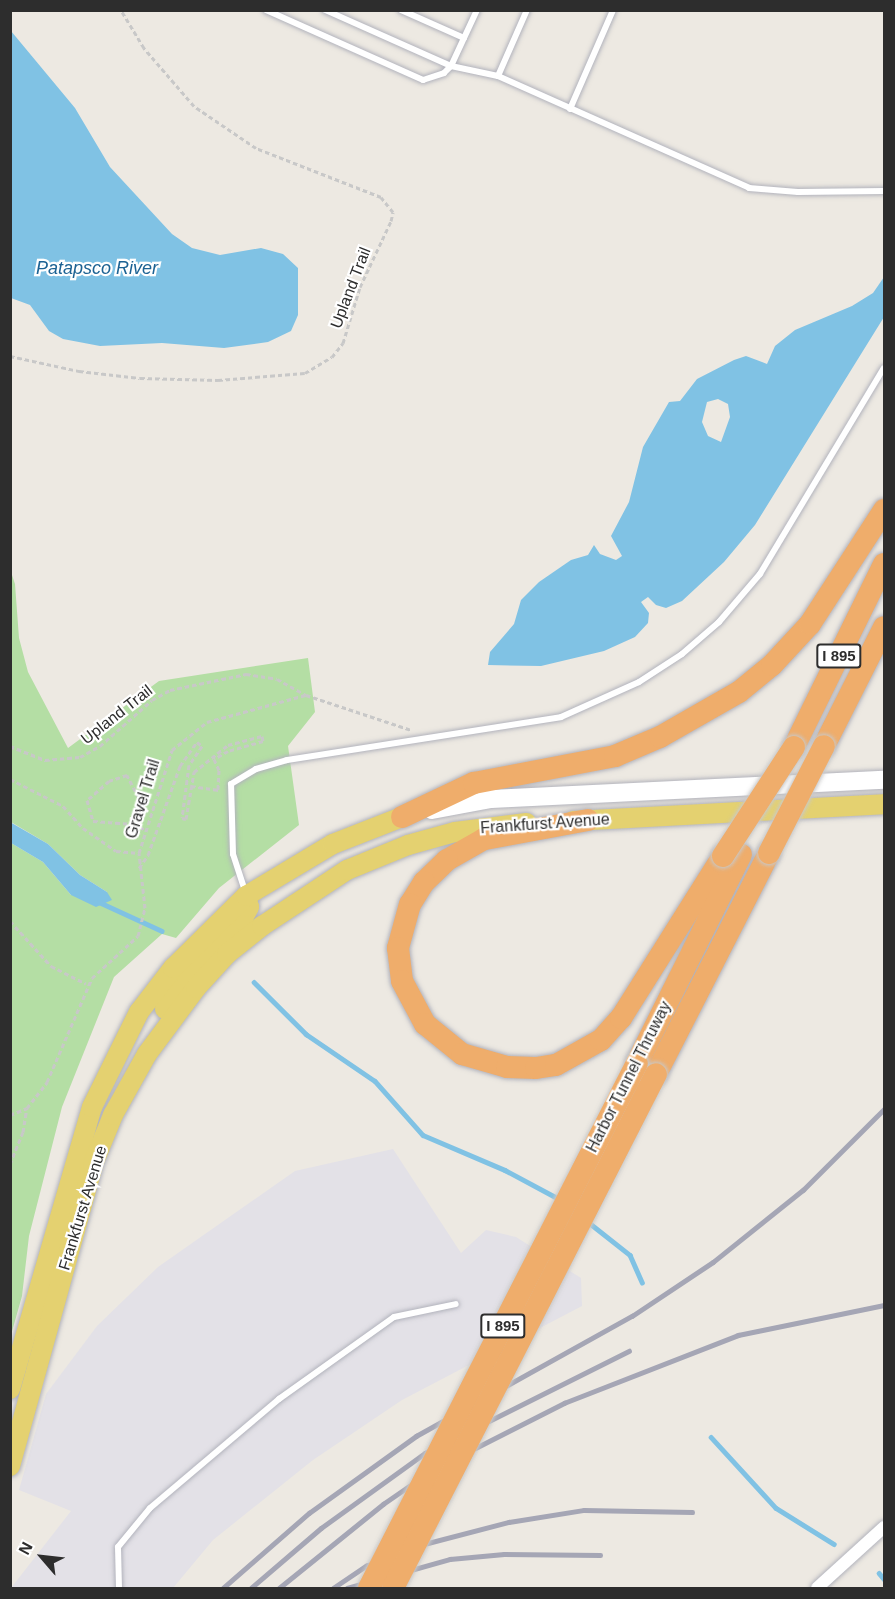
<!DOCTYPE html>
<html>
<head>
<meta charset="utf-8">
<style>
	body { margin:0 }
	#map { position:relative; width:895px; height:1599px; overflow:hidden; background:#ede9e2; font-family:Arial,sans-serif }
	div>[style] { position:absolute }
	.industrial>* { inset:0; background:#e3e1e7 }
	.green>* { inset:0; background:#b4dea4 }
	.water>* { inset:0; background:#80c2e4 }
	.stream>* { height:4.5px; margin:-2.25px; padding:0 2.25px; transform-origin:2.25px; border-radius:2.25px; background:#80c2e4 }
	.path>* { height:3px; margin-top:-1.5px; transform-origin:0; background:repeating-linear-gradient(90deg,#c8c8c8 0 4.5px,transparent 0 7.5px) }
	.roads { filter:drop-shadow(0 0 2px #b2b3bc) drop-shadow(0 0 2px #b2b3bc) }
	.lane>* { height:6px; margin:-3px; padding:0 3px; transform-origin:3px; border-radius:3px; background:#fff }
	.street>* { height:12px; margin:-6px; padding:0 6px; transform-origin:6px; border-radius:6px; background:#fff }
	.secondary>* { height:18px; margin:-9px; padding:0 9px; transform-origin:9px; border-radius:9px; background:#fff }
	.primary>* { height:20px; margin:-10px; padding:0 10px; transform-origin:10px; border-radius:10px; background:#e4d170 }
	.highway>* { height:22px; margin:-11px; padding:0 11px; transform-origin:11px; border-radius:11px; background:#efad6b }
	.rail>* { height:4.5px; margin:-2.25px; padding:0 2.25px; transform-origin:2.25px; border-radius:2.25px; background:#a5a6b5 }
	.bridges { filter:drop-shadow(0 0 2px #c8c8c8) drop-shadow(0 0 2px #c8c8c8) }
	.highway-bridge>* { height:22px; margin:-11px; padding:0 11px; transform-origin:11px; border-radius:11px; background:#efad6b }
	span { translate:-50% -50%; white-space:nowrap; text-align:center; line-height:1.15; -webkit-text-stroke:4.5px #fff; paint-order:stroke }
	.shield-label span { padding:2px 4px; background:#fff; border:2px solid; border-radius:4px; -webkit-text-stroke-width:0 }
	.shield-label { font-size:15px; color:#2d2d2d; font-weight:700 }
	.street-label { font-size:16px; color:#2d2d2d }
	.water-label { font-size:18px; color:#1c6293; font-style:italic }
	.frame { position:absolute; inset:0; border:12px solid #2d2d2d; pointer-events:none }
	.north { position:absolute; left:12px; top:1527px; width:60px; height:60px; -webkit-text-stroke:4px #fff; paint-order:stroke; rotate:298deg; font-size:16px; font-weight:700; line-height:24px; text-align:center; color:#2d2d2d }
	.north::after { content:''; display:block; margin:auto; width:21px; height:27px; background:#2d2d2d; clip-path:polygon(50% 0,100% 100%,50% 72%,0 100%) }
</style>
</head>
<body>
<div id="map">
	<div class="industrial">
		<i style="clip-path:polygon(393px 1149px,461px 1253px,486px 1230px,516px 1237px,581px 1278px,582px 1306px,402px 1400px,313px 1460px,213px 1540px,173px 1588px,11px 1588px,71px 1511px,19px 1490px,46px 1394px,97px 1326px,158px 1267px,295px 1171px)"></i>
	</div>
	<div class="green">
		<i style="clip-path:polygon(11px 572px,15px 584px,19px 638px,28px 672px,68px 748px,159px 681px,308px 658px,315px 712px,288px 746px,299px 825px,219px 888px,176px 938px,162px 934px,114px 977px,62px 1107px,29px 1236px,22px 1296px,11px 1335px,11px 843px,43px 862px,71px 895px,107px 892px,80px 875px,48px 844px,11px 822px)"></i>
	</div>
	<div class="water">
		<i style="clip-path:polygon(11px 31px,75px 108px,110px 167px,172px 234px,192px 248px,220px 255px,261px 248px,283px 254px,298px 268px,298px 315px,291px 331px,268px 342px,224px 348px,162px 343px,100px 346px,63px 339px,49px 331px,30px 305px,11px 298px)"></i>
		<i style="clip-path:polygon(evenodd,884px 277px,884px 317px,755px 525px,724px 562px,682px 601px,666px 608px,656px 605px,648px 597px,641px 602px,649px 613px,648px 623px,635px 637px,604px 651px,541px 666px,488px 665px,490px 652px,514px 624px,521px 600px,539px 582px,571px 560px,588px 555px,594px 545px,600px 554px,616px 560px,622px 556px,611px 536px,629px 502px,643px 447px,669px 402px,680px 401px,697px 379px,734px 360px,746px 356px,767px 364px,775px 346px,795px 330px,852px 306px,873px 293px,884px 277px,718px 399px,728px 404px,730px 417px,721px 442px,708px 436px,702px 422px,707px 402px,718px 399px)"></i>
		<i style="clip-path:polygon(10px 822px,48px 844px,80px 875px,107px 892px,112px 900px,96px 907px,71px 895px,43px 862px,11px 843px)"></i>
	</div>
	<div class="stream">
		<i style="left:99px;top:902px;width:69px;rotate:24.7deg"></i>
		<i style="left:254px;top:982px;width:74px;rotate:45deg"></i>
		<i style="left:306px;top:1034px;width:83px;rotate:34.3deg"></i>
		<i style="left:375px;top:1081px;width:72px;rotate:48.4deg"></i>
		<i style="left:423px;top:1135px;width:89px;rotate:23.1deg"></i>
		<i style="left:505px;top:1170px;width:61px;rotate:28.2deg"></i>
		<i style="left:587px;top:1221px;width:55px;rotate:38.3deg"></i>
		<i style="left:630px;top:1255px;width:30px;rotate:66deg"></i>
		<i style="left:711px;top:1437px;width:96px;rotate:47.5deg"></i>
		<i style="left:776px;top:1508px;width:68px;rotate:31.8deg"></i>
		<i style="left:879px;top:1573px;width:8px;rotate:50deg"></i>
	</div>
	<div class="path">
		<i style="left:10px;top:356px;width:71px;rotate:12.3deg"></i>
		<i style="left:79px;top:371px;width:61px;rotate:6.5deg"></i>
		<i style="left:140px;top:378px;width:78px;rotate:1.5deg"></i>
		<i style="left:218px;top:380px;width:87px;rotate:-4.6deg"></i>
		<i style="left:305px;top:373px;width:31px;rotate:-31deg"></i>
		<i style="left:332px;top:357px;width:18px;rotate:-52deg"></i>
		<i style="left:343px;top:343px;width:59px;rotate:-73.1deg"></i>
		<i style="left:360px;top:287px;width:73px;rotate:-64.8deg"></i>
		<i style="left:391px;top:221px;width:9px;rotate:-77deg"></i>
		<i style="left:393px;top:212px;width:19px;rotate:-129deg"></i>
		<i style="left:381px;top:197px;width:134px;rotate:-158.6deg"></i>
		<i style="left:256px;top:148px;width:75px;rotate:-145.9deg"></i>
		<i style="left:194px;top:106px;width:77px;rotate:-130.8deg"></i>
		<i style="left:144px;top:48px;width:44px;rotate:-121.2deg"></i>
		<i style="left:10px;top:746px;width:38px;rotate:22deg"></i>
		<i style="left:45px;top:760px;width:35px;rotate:-5deg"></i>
		<i style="left:80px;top:757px;width:23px;rotate:-29deg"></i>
		<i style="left:100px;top:746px;width:69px;rotate:-41.5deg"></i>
		<i style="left:152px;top:700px;width:21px;rotate:-29deg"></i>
		<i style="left:170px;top:690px;width:78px;rotate:-11.9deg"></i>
		<i style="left:246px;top:674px;width:31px;rotate:9deg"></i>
		<i style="left:277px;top:679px;width:33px;rotate:29deg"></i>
		<i style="left:306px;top:695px;width:111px;rotate:18.4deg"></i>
		<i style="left:10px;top:779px;width:59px;rotate:27deg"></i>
		<i style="left:63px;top:806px;width:30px;rotate:48deg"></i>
		<i style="left:83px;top:828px;width:40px;rotate:34.9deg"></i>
		<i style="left:116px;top:851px;width:23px;rotate:5deg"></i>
		<i style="left:191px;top:786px;width:28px;rotate:8deg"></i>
		<i style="left:133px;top:824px;width:27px;rotate:-77deg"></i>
		<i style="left:139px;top:798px;width:26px;rotate:-118deg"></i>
		<i style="left:127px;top:775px;width:19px;rotate:162deg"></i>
		<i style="left:109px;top:781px;width:29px;rotate:139deg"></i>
		<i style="left:87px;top:800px;width:22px;rotate:74deg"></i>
		<i style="left:93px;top:821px;width:40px;rotate:4.3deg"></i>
		<i style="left:133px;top:824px;width:14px;rotate:25deg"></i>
		<i style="left:139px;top:868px;width:16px;rotate:-55deg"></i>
		<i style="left:148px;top:855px;width:95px;rotate:-70.2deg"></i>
		<i style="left:180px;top:766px;width:29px;rotate:-55deg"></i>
		<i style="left:197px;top:742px;width:6px;rotate:39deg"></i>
		<i style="left:202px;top:746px;width:23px;rotate:124deg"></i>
		<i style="left:189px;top:765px;width:53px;rotate:97.5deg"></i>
		<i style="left:182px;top:818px;width:4px;rotate:14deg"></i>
		<i style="left:186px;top:819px;width:48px;rotate:-80.3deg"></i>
		<i style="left:194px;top:772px;width:43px;rotate:-38.5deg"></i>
		<i style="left:228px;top:745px;width:35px;rotate:-15deg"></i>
		<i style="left:262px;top:736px;width:5px;rotate:79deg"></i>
		<i style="left:263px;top:741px;width:36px;rotate:164deg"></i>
		<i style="left:228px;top:751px;width:16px;rotate:150deg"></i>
		<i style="left:214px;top:759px;width:12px;rotate:66deg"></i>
		<i style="left:219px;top:770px;width:20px;rotate:93deg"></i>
		<i style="left:10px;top:921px;width:61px;rotate:47.7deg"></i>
		<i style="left:51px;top:966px;width:39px;rotate:27deg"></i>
		<i style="left:10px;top:1115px;width:18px;rotate:-22deg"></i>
		<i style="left:27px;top:1108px;width:33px;rotate:-52deg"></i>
		<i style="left:47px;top:1082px;width:113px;rotate:-66.6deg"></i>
		<i style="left:92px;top:978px;width:62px;rotate:-42.4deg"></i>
		<i style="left:138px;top:936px;width:29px;rotate:-76deg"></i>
		<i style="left:145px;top:908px;width:55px;rotate:-96.2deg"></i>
		<i style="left:139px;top:853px;width:108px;rotate:-72.2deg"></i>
		<i style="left:172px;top:750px;width:45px;rotate:-38.7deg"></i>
		<i style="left:207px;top:722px;width:103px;rotate:-15.3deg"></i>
		<i style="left:10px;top:1164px;width:35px;rotate:-68deg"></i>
		<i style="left:23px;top:1132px;width:24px;rotate:-81deg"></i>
	</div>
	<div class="roads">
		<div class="lane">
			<i style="left:266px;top:10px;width:172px;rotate:24deg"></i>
			<i style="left:423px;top:80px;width:22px;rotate:-18deg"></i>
			<i style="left:444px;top:73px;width:10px;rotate:-45deg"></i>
			<i style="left:451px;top:66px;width:138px;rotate:-156deg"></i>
			<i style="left:401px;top:10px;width:69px;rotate:24deg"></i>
			<i style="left:477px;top:10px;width:62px;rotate:114.9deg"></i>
			<i style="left:451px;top:66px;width:48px;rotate:12deg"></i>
			<i style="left:498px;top:76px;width:275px;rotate:24deg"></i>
			<i style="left:749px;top:188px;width:49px;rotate:4.7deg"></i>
			<i style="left:798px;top:192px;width:86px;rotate:-0.7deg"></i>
			<i style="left:498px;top:76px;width:72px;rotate:-66.3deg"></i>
			<i style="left:570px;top:109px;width:108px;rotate:-66.5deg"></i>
			<i style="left:246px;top:894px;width:42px;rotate:-108deg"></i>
			<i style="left:233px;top:854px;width:70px;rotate:-91.6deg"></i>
			<i style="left:231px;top:784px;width:29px;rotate:-31deg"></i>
			<i style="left:256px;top:769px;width:32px;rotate:-16deg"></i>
			<i style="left:287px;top:760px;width:277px;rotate:-8.9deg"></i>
			<i style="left:561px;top:717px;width:85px;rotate:-24.2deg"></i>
			<i style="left:639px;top:682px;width:51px;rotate:-33.1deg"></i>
			<i style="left:682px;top:654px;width:49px;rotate:-40.9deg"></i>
			<i style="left:719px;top:622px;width:63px;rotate:-49.5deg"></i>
			<i style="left:760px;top:574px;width:240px;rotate:-59deg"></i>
			<i style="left:119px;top:1588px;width:41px;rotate:-91.4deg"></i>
			<i style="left:118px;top:1547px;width:50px;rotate:-50.6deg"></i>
			<i style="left:150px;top:1508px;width:169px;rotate:-40.2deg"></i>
			<i style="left:279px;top:1399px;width:141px;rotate:-35.5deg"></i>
			<i style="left:394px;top:1317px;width:63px;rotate:-11.8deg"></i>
		</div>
		<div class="street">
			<i style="left:817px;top:1588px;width:91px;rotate:-42.3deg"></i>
		</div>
		<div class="secondary">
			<i style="left:432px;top:810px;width:60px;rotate:-10.6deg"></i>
			<i style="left:491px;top:799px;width:393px;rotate:-2.8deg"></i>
		</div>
		<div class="primary">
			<i style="left:573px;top:821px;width:311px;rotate:-3.1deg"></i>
			<i style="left:165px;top:1009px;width:39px;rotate:-55deg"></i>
			<i style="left:187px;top:977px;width:79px;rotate:-46deg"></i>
			<i style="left:242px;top:920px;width:15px;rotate:-62deg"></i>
			<i style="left:249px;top:907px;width:11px;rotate:-105deg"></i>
			<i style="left:10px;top:1389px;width:294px;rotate:-73.8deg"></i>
			<i style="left:92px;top:1107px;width:106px;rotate:-63.7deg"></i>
			<i style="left:139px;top:1012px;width:56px;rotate:-52.3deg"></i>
			<i style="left:173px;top:968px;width:103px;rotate:-44.6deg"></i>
			<i style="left:246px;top:896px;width:101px;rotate:-30.9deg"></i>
			<i style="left:333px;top:844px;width:74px;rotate:-21.4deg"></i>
			<i style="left:10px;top:1466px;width:313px;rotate:-74.6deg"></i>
			<i style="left:93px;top:1164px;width:53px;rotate:-67.8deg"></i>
			<i style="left:113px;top:1115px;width:70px;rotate:-60.9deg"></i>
			<i style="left:147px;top:1054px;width:82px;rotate:-53.4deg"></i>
			<i style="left:196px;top:988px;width:46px;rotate:-47.6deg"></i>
			<i style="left:227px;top:954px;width:45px;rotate:-38.7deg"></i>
			<i style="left:262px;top:926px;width:102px;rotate:-33.4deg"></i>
			<i style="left:347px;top:870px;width:66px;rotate:-22.3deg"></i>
			<i style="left:408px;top:845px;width:49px;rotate:-15.5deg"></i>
			<i style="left:455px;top:832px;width:72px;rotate:-7.2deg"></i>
		</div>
		<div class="highway">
			<i style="left:824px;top:746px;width:133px;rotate:-63.2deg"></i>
			<i style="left:794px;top:747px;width:204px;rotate:-63.8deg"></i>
			<i style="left:402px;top:817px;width:80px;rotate:-25.3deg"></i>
			<i style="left:474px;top:783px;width:144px;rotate:-10.8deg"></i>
			<i style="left:615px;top:756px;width:49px;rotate:-22.9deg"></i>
			<i style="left:660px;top:737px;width:91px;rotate:-29.7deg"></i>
			<i style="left:739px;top:692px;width:43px;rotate:-39.3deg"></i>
			<i style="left:772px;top:665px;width:56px;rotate:-47.2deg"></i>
			<i style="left:810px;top:624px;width:136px;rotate:-57deg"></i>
			<i style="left:588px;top:820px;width:106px;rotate:169.6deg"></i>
			<i style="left:484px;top:839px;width:43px;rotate:150.4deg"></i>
			<i style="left:447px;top:860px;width:32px;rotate:136deg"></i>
			<i style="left:424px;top:882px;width:26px;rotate:122deg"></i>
			<i style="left:410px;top:904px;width:46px;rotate:105.3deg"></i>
			<i style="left:398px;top:948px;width:33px;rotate:83deg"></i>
			<i style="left:402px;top:981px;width:49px;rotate:61.9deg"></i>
			<i style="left:425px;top:1024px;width:48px;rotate:39deg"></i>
			<i style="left:462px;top:1054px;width:47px;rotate:16.1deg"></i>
			<i style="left:507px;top:1067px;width:29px;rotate:2deg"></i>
			<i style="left:536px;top:1068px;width:20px;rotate:-9deg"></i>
			<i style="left:556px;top:1065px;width:51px;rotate:-29.1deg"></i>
			<i style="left:601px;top:1040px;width:30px;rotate:-48deg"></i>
			<i style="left:621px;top:1018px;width:191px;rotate:-57.8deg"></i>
			<i style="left:637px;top:1063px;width:233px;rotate:-63.5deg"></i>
			<i style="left:656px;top:1074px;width:248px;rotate:-62.9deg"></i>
		</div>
	</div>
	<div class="rail">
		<i style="left:223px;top:1588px;width:114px;rotate:-41.1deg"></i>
		<i style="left:309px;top:1513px;width:132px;rotate:-35.7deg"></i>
		<i style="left:416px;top:1436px;width:247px;rotate:-29.1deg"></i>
		<i style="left:632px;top:1316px;width:97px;rotate:-33.7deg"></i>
		<i style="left:713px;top:1262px;width:115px;rotate:-38.7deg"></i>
		<i style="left:803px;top:1190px;width:115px;rotate:-45deg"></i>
		<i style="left:251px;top:1588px;width:92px;rotate:-40.6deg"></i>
		<i style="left:321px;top:1528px;width:128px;rotate:-35.8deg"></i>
		<i style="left:425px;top:1453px;width:228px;rotate:-26.6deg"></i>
		<i style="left:279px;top:1588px;width:134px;rotate:-38.9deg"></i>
		<i style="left:383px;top:1504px;width:62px;rotate:-34.5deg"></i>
		<i style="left:434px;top:1469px;width:146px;rotate:-26.9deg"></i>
		<i style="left:564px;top:1403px;width:187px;rotate:-21.3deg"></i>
		<i style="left:738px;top:1335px;width:149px;rotate:-11.6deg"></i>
		<i style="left:333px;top:1588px;width:40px;rotate:-34deg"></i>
		<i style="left:366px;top:1566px;width:43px;rotate:-23.6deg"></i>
		<i style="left:405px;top:1549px;width:107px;rotate:-14.6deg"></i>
		<i style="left:509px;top:1522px;width:76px;rotate:-9.1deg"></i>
		<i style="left:584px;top:1510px;width:108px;rotate:1.1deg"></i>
		<i style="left:347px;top:1588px;width:107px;rotate:-15.7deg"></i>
		<i style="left:450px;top:1559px;width:54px;rotate:-5.3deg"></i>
		<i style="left:504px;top:1554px;width:96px;rotate:0.6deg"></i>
	</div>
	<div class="bridges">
		<div class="highway-bridge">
			<i style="left:769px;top:853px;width:120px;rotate:-62.8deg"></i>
			<i style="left:723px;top:856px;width:130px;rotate:-56.9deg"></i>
			<i style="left:369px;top:1588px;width:589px;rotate:-62.96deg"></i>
			<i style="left:393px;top:1588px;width:577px;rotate:-62.9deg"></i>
		</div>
	</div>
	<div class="shield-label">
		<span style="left:839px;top:656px">I 895</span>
		<span style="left:503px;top:1326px">I 895</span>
	</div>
	<div class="street-label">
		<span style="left:351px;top:288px;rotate:-69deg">Upland Trail</span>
		<span style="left:117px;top:715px;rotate:-38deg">Upland Trail</span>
		<span style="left:143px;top:799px;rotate:-73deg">Gravel Trail</span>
		<span style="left:545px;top:824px;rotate:-4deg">Frankfurst Avenue</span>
		<span style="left:629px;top:1077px;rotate:-63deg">Harbor Tunnel Thruway</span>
		<span style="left:83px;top:1208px;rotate:-73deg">Frankfurst Avenue</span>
	</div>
	<div class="water-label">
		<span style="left:97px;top:268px">Patapsco River</span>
	</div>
	<div class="frame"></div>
	<div class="north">N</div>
</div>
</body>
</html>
